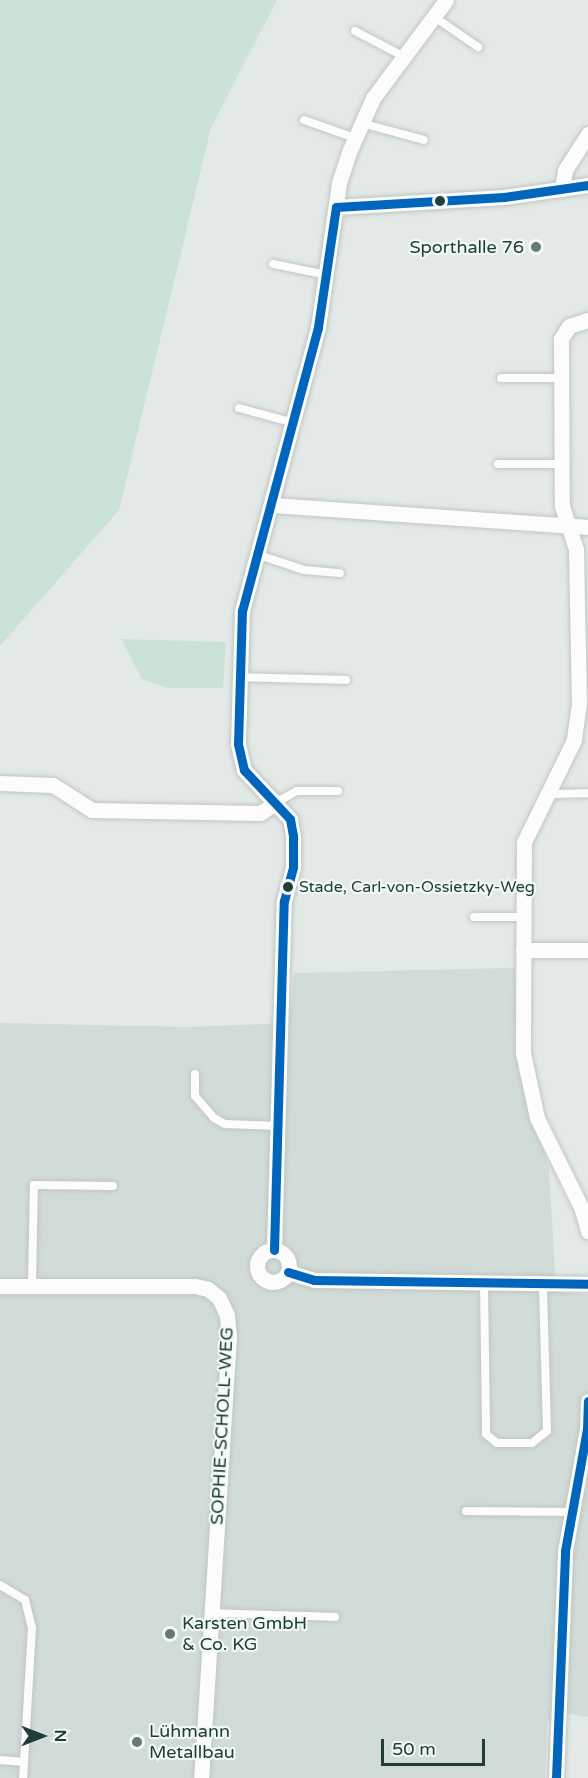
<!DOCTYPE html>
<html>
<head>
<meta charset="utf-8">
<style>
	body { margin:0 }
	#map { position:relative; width:588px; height:1778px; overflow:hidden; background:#e3e9e7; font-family:"Varela Round",sans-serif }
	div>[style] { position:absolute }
	.built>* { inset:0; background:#d1dbd8 }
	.green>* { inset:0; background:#cbe3d6 }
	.roads { filter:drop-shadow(0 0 2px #c0c6c4) drop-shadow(0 0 2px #c0c6c4) }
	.lane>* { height:8px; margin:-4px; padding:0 4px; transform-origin:4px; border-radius:4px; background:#fbfcfb }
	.street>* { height:15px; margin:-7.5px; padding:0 7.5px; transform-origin:7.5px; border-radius:7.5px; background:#fbfcfb }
	.street>.ring { margin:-7.5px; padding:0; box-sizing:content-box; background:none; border:15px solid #fbfcfb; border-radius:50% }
	.bus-1>* { height:9px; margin:-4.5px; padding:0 4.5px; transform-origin:4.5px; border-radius:4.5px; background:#0065bd }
	.dots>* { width:16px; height:16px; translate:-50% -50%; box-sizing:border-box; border:3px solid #f1f8f6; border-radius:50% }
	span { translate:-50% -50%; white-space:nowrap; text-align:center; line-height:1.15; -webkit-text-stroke:4.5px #f1f8f6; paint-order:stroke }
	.bus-label { font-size:16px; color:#203d39 }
	.left { translate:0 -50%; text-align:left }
	.poi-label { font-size:18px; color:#203d39 }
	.right { translate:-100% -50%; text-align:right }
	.street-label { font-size:18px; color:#203d39 }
	.north { position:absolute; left:12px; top:1706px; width:60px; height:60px; -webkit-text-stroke:4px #f1f8f6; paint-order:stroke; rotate:90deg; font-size:16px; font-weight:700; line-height:24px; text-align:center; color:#203d39 }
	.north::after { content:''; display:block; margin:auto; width:21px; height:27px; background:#203d39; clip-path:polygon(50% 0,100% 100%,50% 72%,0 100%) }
	.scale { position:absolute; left:381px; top:1739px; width:104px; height:27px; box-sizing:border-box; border:3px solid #203d39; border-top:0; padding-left:8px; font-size:18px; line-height:21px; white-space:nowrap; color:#203d39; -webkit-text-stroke:4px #f1f8f6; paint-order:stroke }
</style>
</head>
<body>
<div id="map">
	<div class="built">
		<i style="clip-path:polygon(515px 968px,518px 1070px,549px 1168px,556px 1292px,588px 1295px,588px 1717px,557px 1712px,547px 1724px,545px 1778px,0 1778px,0 1023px,188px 1027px,289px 1023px,294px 973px)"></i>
	</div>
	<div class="green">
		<i style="clip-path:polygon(0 0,277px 0,211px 128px,119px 510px,0 646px)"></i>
		<i style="clip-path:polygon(121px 639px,226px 642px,223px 688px,167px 688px,142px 679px)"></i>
	</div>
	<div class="roads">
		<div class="lane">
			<i style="left:433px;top:16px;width:55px;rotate:34.6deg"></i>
			<i style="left:355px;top:31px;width:54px;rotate:27.5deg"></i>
			<i style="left:304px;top:120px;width:54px;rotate:19.4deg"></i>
			<i style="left:361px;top:123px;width:65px;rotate:15.1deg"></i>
			<i style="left:273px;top:264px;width:55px;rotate:11.5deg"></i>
			<i style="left:501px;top:378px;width:60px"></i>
			<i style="left:239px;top:408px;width:54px;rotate:15.1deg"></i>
			<i style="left:498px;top:464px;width:63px"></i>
			<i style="left:259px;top:555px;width:47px;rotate:18.4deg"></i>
			<i style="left:304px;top:570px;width:36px;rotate:5deg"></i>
			<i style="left:239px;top:677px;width:107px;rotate:1.6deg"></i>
			<i style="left:549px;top:794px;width:39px;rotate:-1deg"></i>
			<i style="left:277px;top:802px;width:23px;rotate:-29deg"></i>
			<i style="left:297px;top:791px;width:41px"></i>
			<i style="left:474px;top:917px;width:49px"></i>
			<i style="left:195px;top:1074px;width:22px;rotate:90deg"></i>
			<i style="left:195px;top:1096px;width:29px;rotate:49deg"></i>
			<i style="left:214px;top:1118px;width:13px;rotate:29deg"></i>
			<i style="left:225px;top:1124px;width:53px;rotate:2.2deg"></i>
			<i style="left:484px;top:1283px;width:151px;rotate:89.2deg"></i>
			<i style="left:486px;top:1434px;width:14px;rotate:39deg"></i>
			<i style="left:497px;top:1443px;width:35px"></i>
			<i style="left:532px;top:1443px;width:19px;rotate:-39deg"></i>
			<i style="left:547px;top:1431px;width:147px;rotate:-91.6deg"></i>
			<i style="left:32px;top:1285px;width:100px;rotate:-88.9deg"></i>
			<i style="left:34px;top:1185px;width:79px;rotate:0.7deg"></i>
			<i style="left:466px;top:1511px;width:106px;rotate:0.5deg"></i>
			<i style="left:0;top:1585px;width:29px;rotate:31deg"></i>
			<i style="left:25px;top:1600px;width:29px;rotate:76deg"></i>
			<i style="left:32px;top:1628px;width:150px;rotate:93.4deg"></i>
			<i style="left:211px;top:1613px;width:124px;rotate:1.8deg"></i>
			<i style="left:0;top:1760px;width:24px;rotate:5deg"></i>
		</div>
		<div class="street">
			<i style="left:562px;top:189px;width:19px;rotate:-81deg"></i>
			<i style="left:565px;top:170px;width:43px;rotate:-57.4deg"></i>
			<i style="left:336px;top:207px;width:168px;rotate:-3.4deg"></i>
			<i style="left:504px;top:197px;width:85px;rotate:-8.1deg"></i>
			<i style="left:588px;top:320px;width:20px;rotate:162deg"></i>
			<i style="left:569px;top:326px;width:15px;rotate:122deg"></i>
			<i style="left:561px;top:339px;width:167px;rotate:89.7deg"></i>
			<i style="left:562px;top:506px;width:45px;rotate:72deg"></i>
			<i style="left:576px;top:549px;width:154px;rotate:88.9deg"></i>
			<i style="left:579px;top:703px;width:37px;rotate:98deg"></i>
			<i style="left:574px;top:740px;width:114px;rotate:116.1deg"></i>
			<i style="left:524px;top:842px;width:211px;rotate:90.3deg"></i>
			<i style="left:523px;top:1053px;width:66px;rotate:77.8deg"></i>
			<i style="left:537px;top:1118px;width:102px;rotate:63.7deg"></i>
			<i style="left:582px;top:1209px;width:23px;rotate:75deg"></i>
			<i style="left:273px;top:505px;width:316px;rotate:4deg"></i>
			<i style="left:0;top:783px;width:53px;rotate:2.2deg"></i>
			<i style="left:53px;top:785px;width:46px;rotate:32.7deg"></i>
			<i style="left:92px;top:810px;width:168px;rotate:1deg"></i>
			<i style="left:260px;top:813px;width:20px;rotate:-33deg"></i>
			<i style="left:523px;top:950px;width:65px"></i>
			<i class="ring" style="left:257px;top:1250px;width:17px;height:17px"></i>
			<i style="left:274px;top:1250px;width:349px;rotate:-88.4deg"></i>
			<i style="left:284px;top:901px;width:35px;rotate:-75deg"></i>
			<i style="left:293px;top:867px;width:31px;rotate:-90deg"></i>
			<i style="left:293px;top:836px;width:17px;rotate:-100deg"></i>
			<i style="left:290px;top:819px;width:67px;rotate:-133.2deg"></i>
			<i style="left:244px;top:770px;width:27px;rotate:-103deg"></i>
			<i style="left:238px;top:744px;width:133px;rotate:-88.3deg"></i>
			<i style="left:242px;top:611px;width:294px;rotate:-75deg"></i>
			<i style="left:318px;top:327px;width:146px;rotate:-81.7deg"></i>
			<i style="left:339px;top:183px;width:33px;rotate:-72deg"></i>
			<i style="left:349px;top:152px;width:59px;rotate:-66deg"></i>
			<i style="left:373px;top:98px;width:122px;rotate:-53.3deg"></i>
			<i style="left:288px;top:1272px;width:27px;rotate:17deg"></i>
			<i style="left:314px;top:1280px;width:274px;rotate:0.8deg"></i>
			<i style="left:0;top:1286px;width:195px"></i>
			<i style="left:195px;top:1286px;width:13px;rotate:13deg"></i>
			<i style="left:208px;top:1289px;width:14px;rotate:39deg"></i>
			<i style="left:219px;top:1298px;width:19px;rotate:65deg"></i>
			<i style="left:227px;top:1315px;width:21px;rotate:85deg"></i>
			<i style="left:229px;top:1336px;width:443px;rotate:93.6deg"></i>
			<i style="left:556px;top:1778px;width:227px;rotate:-87.7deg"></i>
			<i style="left:565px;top:1551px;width:124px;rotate:-79.8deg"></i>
			<i style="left:587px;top:1429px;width:28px;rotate:-88deg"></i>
		</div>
	</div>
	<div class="bus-1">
		<i style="left:274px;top:1250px;width:349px;rotate:-88.4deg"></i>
		<i style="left:284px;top:901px;width:35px;rotate:-75deg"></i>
		<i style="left:293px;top:867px;width:31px;rotate:-90deg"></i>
		<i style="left:293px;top:836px;width:17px;rotate:-100deg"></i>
		<i style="left:290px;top:819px;width:67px;rotate:-133.2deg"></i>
		<i style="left:244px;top:770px;width:27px;rotate:-103deg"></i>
		<i style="left:238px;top:744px;width:133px;rotate:-88.3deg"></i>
		<i style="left:242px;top:611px;width:294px;rotate:-75deg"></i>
		<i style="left:318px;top:327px;width:121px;rotate:-81.5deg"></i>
		<i style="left:336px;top:207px;width:168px;rotate:-3.4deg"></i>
		<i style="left:504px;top:197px;width:85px;rotate:-8.1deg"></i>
		<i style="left:288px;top:1272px;width:27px;rotate:17deg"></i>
		<i style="left:314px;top:1280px;width:274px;rotate:0.8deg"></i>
		<i style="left:556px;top:1778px;width:227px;rotate:-87.7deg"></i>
		<i style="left:565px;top:1551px;width:124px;rotate:-79.8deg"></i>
		<i style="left:587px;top:1429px;width:28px;rotate:-88deg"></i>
	</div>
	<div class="dots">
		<i style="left:440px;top:201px;background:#203d39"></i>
		<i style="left:536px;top:247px;background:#647976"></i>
		<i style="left:288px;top:887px;background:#203d39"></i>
		<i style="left:170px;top:1634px;background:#647976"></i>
		<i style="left:137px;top:1742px;background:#647976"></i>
	</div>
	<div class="bus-label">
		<span class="left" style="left:299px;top:887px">Stade, Carl-von-Ossietzky-Weg</span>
	</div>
	<div class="poi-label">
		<span class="right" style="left:524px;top:247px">Sporthalle 76</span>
		<span class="left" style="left:182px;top:1634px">Karsten GmbH<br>&amp; Co. KG</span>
		<span class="left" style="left:149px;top:1742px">Lühmann<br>Metallbau</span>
	</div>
	<div class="street-label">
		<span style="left:222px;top:1426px;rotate:-87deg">SOPHIE-SCHOLL-WEG</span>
	</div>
	<div class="north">N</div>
	<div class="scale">50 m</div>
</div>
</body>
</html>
